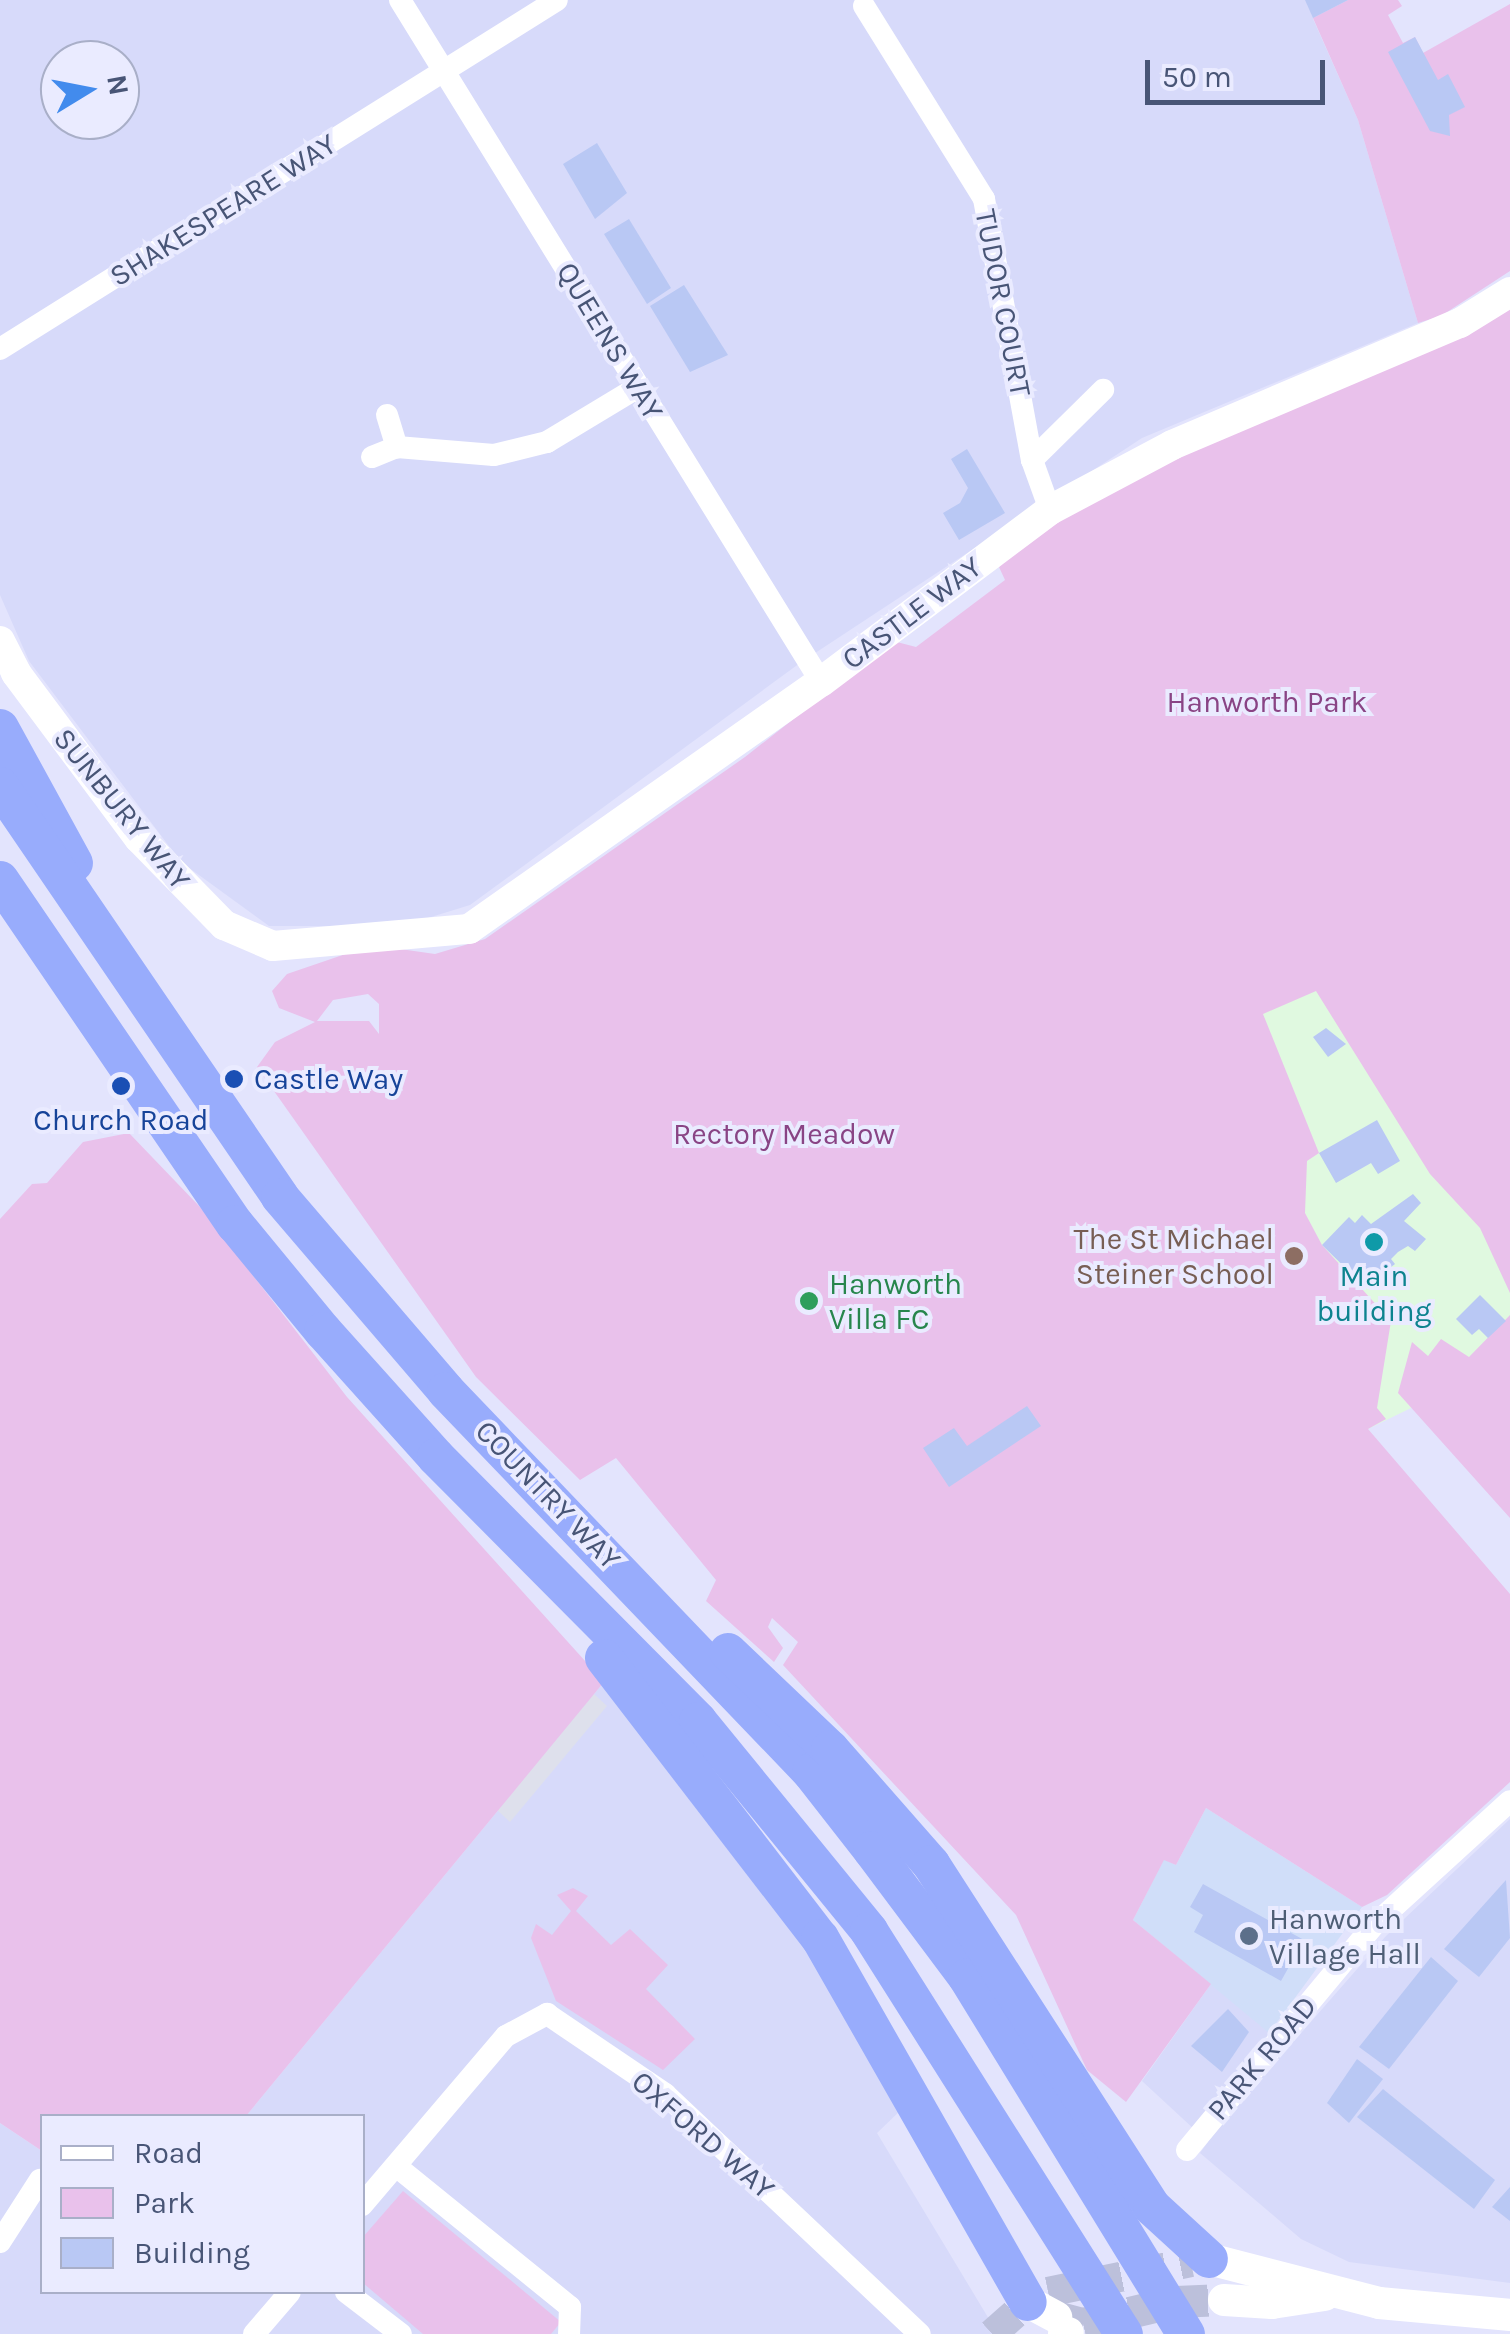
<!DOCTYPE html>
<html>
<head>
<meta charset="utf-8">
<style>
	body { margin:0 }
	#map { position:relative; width:1510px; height:2334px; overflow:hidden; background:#e3e4fd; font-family:Karla,sans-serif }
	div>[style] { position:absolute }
	.residential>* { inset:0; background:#d7dafa }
	.commercial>* { inset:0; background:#d0def9 }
	.industrial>* { inset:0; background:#dee0ec }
	.education>* { inset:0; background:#e0f9e0 }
	.green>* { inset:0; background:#e9c1eb }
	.building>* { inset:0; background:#b9c8f4 }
	.tertiary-tunnel>* { height:30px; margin-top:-15px; transform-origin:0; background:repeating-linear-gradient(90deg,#bcc0db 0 30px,transparent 0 45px) }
	.secondary-tunnel>* { height:32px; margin-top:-16px; transform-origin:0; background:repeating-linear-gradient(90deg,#bcc0db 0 32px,transparent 0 48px) }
	.minor>* { height:22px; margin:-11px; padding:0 11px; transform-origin:11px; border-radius:11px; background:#fff }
	.tertiary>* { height:30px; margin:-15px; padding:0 15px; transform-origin:15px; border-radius:15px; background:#fff }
	.secondary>* { height:32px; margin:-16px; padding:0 16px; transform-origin:16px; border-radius:16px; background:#fff }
	.trunk>* { height:38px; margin:-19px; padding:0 19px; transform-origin:19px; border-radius:19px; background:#98acfc }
	.dots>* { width:28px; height:28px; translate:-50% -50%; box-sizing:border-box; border:5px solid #eaebff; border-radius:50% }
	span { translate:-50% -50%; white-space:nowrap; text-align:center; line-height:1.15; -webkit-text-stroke:8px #eaebff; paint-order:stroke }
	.street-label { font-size:30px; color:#485576 }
	.park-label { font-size:30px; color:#894485 }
	.transit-label { font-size:30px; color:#164399 }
	.left { translate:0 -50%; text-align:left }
	.education-label { font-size:30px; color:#785e54 }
	.right { translate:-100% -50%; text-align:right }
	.culture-label { font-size:30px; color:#0d838f }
	.leisure-label { font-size:30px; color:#27864d }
	.service-label { font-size:30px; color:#4e5e75 }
	.legend { position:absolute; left:40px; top:2114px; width:325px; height:180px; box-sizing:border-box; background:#eaebff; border:2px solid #a9afc8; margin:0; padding:12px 18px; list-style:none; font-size:30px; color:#485576 }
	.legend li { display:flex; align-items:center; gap:20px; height:50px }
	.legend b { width:50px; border:2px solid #a9afc8 }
	.north { position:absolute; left:40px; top:40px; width:100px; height:100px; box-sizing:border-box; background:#eaebff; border:2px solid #a9afc8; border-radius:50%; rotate:80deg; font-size:28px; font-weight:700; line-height:40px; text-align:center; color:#485576 }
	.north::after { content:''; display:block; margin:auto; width:35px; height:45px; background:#428bed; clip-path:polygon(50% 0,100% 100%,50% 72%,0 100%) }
	.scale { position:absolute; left:1145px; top:60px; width:180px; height:45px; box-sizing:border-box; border:5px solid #485576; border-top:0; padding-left:12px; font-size:30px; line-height:35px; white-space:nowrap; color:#485576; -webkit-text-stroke:8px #eaebff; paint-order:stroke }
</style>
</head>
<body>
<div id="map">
	<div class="residential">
		<i style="clip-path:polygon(evenodd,0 0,1348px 0,1313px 19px,1358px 120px,1418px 323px,1142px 438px,800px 663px,470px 905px,402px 926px,269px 926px,181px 862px,29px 661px,0 595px,0 0,60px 60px,120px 60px,120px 120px,60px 120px,60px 60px)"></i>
		<i style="clip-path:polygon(604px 1682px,829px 1974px,903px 2108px,877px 2133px,998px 2334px,0 2334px,0 2123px,42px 2151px,42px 2292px,362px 2292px,362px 2116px,246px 2116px)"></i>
		<i style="clip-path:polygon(1510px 1819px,1510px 2283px,1349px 2262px,1301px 2239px,1200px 2153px,1208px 2142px,1142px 2081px,1211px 1984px,1288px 2048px,1386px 1936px)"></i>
	</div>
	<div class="commercial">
		<i style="clip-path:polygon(1206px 1808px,1362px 1907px,1269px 2033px,1133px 1920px,1164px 1859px,1176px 1865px)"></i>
	</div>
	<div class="industrial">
		<i style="clip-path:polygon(594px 1694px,607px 1706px,510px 1822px,495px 1808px)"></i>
	</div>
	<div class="education">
		<i style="clip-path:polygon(1320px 979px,1510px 1214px,1510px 1342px,1501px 1364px,1368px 1429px,1196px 1006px)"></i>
	</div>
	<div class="green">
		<i style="clip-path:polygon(1348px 0,1398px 0,1402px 6px,1388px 15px,1403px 43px,1415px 37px,1423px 53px,1510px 4px,1510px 271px,1441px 316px,1418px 323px,1358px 120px,1313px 18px)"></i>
		<i style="clip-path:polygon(evenodd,1510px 306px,1510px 1293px,1480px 1228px,1430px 1174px,1316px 991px,1263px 1014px,1319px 1153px,1307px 1161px,1305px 1213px,1322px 1245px,1391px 1321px,1377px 1408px,1386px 1419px,1368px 1429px,1510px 1594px,1510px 1782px,1387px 1895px,1362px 1907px,1206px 1808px,1176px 1865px,1164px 1860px,1133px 1920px,1211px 1984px,1126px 2102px,1087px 2070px,1016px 1915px,783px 1665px,798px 1642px,772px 1618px,768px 1627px,783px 1648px,774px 1662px,706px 1601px,716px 1580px,616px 1458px,580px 1480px,476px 1377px,257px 1067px,275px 1042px,315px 1022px,279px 1008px,272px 991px,287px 974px,372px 945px,435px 954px,485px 939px,745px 757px,893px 641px,916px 647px,1005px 580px,999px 567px,1033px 534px,1124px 483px,1510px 306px,368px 994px,379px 1004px,379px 1034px,369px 1021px,317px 1021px,333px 1000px,368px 994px)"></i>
		<i style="clip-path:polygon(129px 1133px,200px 1207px,347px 1397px,604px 1682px,246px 2116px,42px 2116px,42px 2151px,0 2123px,0 1219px,32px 1184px,47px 1183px,83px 1142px)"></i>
		<i style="clip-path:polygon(1510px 1315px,1510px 1518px,1398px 1393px,1412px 1342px,1428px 1356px,1441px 1339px,1469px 1357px)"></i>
		<i style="clip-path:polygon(573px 1888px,588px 1896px,576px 1911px,611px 1945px,630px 1929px,668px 1965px,646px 1989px,695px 2039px,663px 2070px,556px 2001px,531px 1938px,536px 1924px,552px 1935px,571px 1911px,557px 1895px)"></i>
		<i style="clip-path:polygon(403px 2191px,561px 2322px,551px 2334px,423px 2334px,363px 2283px,363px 2237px)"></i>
	</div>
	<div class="building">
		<i style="clip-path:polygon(1305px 0,1348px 0,1313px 18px)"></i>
		<i style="clip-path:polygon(1415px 37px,1438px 80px,1448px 74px,1465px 107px,1449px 115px,1450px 136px,1430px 131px,1388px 52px)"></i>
		<i style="clip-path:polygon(597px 143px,627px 193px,595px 219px,563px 164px)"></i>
		<i style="clip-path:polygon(629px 219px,671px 288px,647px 304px,604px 234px)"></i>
		<i style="clip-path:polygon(684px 285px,728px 355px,690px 372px,650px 306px)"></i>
		<i style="clip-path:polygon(967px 449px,1005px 513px,959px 540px,943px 513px,960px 503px,968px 488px,951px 459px)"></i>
		<i style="clip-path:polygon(1326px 1028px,1346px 1044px,1328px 1057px,1313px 1037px)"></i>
		<i style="clip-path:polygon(1377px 1120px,1400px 1161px,1378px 1174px,1371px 1163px,1336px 1183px,1319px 1153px)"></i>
		<i style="clip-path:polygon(1413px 1194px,1421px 1203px,1404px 1221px,1426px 1239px,1415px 1251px,1408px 1246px,1398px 1252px,1391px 1259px,1395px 1264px,1365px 1287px,1322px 1245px,1349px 1217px,1355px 1223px,1362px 1215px,1371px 1224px)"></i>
		<i style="clip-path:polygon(1480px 1295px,1506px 1321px,1488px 1338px,1479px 1329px,1472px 1335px,1456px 1319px)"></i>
		<i style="clip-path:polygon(1027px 1406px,1041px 1426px,949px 1487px,923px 1448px,954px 1428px,967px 1446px)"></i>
		<i style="clip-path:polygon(1506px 1880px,1510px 1938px,1479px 1977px,1444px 1949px)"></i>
		<i style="clip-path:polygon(1203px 1884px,1304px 1940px,1281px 1981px,1194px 1932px,1203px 1915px,1190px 1907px)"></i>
		<i style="clip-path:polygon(1431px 1957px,1458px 1981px,1389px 2069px,1359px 2047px)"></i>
		<i style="clip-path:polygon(1228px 2009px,1249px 2032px,1222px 2072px,1191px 2046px)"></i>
		<i style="clip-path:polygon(1357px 2059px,1383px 2079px,1349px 2123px,1327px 2103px)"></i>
		<i style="clip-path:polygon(1383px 2089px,1495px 2180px,1474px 2209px,1357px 2117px)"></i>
		<i style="clip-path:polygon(1510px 2187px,1510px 2221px,1492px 2207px)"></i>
	</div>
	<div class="tertiary-tunnel">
		<i style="left:1048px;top:2292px;width:146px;rotate:-11.8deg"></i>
		<i style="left:992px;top:2334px;width:48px;rotate:-41.6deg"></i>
	</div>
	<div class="secondary-tunnel">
		<i style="left:1056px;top:2317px;width:28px;rotate:15deg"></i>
		<i style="left:1083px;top:2324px;width:96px;rotate:-13.3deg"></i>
		<i style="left:1176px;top:2302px;width:48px;rotate:-2.4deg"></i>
	</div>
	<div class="minor">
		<i style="left:400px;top:0;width:801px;rotate:58.31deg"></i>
		<i style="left:864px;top:6px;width:227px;rotate:58.1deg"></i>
		<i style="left:984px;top:199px;width:265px;rotate:79.6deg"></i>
		<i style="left:1032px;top:460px;width:53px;rotate:70.2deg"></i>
		<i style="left:0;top:349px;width:657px;rotate:-32.07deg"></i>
		<i style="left:387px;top:415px;width:34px;rotate:73deg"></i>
		<i style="left:372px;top:457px;width:27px;rotate:-22deg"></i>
		<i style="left:397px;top:447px;width:97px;rotate:4.7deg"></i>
		<i style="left:494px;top:455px;width:55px;rotate:-13.8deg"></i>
		<i style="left:547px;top:442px;width:106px;rotate:-31.1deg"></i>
		<i style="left:1032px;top:460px;width:100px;rotate:-44.6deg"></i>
		<i style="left:1187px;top:2150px;width:291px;rotate:-50.3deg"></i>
		<i style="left:1373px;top:1926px;width:185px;rotate:-42.4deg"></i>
		<i style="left:396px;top:2166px;width:224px;rotate:39deg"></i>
		<i style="left:570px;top:2307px;width:27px;rotate:92deg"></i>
		<i style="left:362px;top:2205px;width:222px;rotate:-49.6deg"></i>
		<i style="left:506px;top:2036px;width:47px;rotate:-28.2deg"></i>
		<i style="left:547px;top:2014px;width:143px;rotate:34.1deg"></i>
		<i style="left:665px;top:2094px;width:350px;rotate:43.3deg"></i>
		<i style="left:0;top:2242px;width:74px;rotate:-57.2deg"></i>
		<i style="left:346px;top:2292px;width:69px;rotate:37.4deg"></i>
		<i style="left:254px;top:2334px;width:55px;rotate:-49.4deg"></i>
	</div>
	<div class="tertiary">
		<i style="left:0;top:641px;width:36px;rotate:63deg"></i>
		<i style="left:16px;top:673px;width:206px;rotate:53.3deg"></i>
		<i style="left:139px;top:838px;width:122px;rotate:45.7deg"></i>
		<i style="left:224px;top:925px;width:53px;rotate:23.2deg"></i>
		<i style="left:273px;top:946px;width:197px;rotate:-5deg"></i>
		<i style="left:469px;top:929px;width:430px;rotate:-35.1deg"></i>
		<i style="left:821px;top:682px;width:286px;rotate:-36.9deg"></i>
		<i style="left:1050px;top:510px;width:138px;rotate:-28deg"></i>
		<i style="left:1172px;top:445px;width:313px;rotate:-23deg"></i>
		<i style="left:1460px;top:323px;width:59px;rotate:-31.8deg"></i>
		<i style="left:1063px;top:2334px;width:6px;rotate:-18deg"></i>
	</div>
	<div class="secondary">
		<i style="left:1209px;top:2259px;width:176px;rotate:14.5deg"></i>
		<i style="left:1379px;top:2303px;width:132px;rotate:5.2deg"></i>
		<i style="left:1224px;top:2300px;width:48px;rotate:3.6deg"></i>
		<i style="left:1272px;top:2303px;width:53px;rotate:-8.7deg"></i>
		<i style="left:1028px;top:2302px;width:32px;rotate:28deg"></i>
	</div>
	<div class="trunk">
		<i style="left:0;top:728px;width:154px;rotate:61.3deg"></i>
		<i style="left:0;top:786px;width:497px;rotate:55.7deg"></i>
		<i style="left:280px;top:1197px;width:255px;rotate:49.4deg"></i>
		<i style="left:446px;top:1391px;width:528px;rotate:46.23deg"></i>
		<i style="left:811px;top:1772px;width:99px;rotate:52deg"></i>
		<i style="left:872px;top:1850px;width:159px;rotate:53.2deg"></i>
		<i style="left:967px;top:1977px;width:419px;rotate:58.5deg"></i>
		<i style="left:0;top:880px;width:417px;rotate:55.7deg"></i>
		<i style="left:235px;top:1224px;width:139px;rotate:50.6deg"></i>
		<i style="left:323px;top:1331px;width:169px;rotate:48.1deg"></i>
		<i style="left:436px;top:1457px;width:372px;rotate:45.2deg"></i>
		<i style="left:698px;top:1721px;width:271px;rotate:50.8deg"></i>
		<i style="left:869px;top:1931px;width:477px;rotate:57.7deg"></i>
		<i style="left:728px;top:1652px;width:141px;rotate:43.6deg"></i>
		<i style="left:830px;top:1749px;width:153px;rotate:48.7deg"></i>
		<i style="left:931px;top:1864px;width:408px;rotate:57.2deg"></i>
		<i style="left:1152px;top:2207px;width:77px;rotate:42.4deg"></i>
		<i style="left:604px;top:1658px;width:354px;rotate:52.4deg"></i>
		<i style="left:820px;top:1938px;width:419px;rotate:60.3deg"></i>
	</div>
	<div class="dots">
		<i style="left:234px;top:1079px;background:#1a4fb4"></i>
		<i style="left:121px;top:1086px;background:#1a4fb4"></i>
		<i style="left:1374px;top:1242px;background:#0f9aa8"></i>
		<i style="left:1294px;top:1256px;background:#8d6e63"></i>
		<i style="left:809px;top:1301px;background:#2e9e5b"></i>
		<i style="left:1249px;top:1936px;background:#5c6f8a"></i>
	</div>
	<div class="street-label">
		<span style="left:223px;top:210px;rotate:-32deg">SHAKESPEARE WAY</span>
		<span style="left:1003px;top:303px;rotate:79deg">TUDOR COURT</span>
		<span style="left:610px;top:341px;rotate:59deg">QUEENS WAY</span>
		<span style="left:912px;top:613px;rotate:-37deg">CASTLE WAY</span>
		<span style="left:122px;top:809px;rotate:51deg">SUNBURY WAY</span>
		<span style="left:548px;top:1495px;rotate:46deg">COUNTRY WAY</span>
		<span style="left:1262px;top:2058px;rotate:-50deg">PARK ROAD</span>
		<span style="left:703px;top:2135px;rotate:41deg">OXFORD WAY</span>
	</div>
	<div class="park-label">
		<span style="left:1267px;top:702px">Hanworth Park</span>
		<span style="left:784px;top:1134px">Rectory Meadow</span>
	</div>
	<div class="transit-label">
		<span class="left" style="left:254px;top:1079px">Castle Way</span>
		<span style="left:121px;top:1120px">Church Road</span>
	</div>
	<div class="education-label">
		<span class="right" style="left:1274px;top:1256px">The St Michael<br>Steiner School</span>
	</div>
	<div class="culture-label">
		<span style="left:1374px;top:1293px">Main<br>building</span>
	</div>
	<div class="leisure-label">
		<span class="left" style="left:829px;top:1301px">Hanworth<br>Villa FC</span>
	</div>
	<div class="service-label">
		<span class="left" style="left:1269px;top:1936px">Hanworth<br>Village Hall</span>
	</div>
	<ul class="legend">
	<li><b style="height:12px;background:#fff"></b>Road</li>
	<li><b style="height:28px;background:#e9c1eb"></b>Park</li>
	<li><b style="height:28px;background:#b9c8f4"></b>Building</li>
	</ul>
	<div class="north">N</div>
	<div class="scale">50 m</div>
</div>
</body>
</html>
